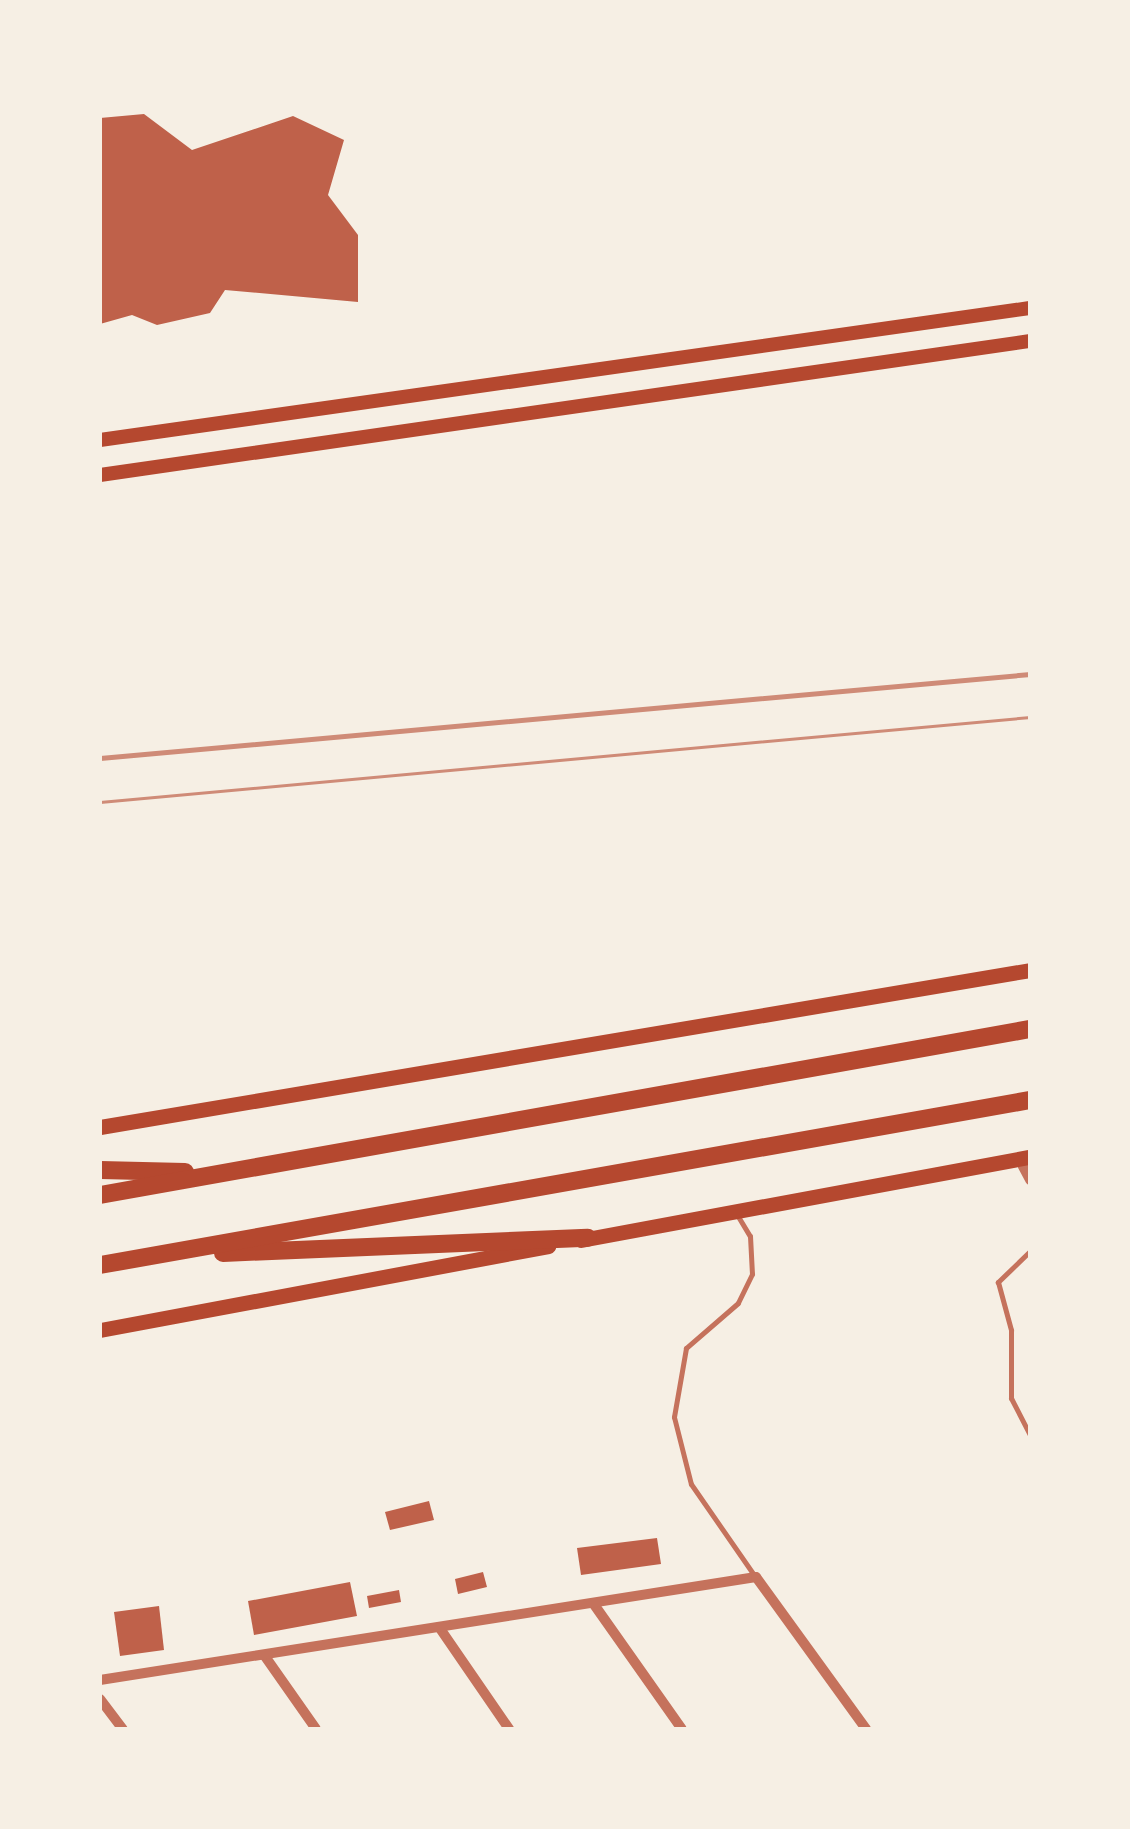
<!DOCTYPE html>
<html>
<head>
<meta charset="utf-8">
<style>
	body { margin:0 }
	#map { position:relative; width:1130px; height:1829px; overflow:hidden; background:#f6efe4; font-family:"IBM Plex Sans",sans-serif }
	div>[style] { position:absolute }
	.building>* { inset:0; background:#bf614a }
	.service>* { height:5px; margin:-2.5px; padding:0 2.5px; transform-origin:2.5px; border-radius:2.5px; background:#c5725c }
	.minor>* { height:10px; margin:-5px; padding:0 5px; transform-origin:5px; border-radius:5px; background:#c5725c }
	.secondary>* { height:14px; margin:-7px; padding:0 7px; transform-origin:7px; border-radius:7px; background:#b5482f }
	.primary>* { height:15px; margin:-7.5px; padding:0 7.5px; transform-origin:7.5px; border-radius:7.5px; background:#b5482f }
	.motorway>* { height:18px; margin:-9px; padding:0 9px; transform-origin:9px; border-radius:9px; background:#b5482f }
	.tram>* { height:2.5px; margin:-1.25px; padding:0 1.25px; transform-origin:1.25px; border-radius:1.25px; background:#cf8b77 }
	.rail>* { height:5px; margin:-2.5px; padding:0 2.5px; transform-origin:2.5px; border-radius:2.5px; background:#cf8b77 }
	span { translate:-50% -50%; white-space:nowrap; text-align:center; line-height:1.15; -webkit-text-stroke:8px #f6efe4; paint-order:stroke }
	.frame { position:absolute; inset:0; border:102px solid #f6efe4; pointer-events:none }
</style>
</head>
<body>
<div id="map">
	<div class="building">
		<i style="clip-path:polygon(144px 114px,192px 150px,293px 116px,344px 140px,328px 195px,358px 235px,358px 302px,225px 290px,210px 313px,157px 325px,132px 315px,100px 324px,100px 118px)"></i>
		<i style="clip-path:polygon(429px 1501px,434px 1520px,390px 1530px,385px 1512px)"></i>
		<i style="clip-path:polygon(657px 1538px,661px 1564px,581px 1575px,577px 1548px)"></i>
		<i style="clip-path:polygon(483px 1572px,487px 1587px,458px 1594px,455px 1579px)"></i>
		<i style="clip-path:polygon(350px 1582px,357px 1616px,254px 1635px,248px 1601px)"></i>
		<i style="clip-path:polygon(399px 1590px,401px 1602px,369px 1608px,367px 1596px)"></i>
		<i style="clip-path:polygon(159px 1606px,164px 1650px,120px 1656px,114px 1612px)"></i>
	</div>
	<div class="service">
		<i style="left:736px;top:1213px;width:27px;rotate:59deg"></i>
		<i style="left:750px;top:1236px;width:38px;rotate:87deg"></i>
		<i style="left:752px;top:1274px;width:32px;rotate:116deg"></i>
		<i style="left:738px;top:1303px;width:69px;rotate:139.1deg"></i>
		<i style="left:686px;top:1348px;width:70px;rotate:99.9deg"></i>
		<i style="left:674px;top:1417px;width:69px;rotate:75.8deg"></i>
		<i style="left:691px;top:1484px;width:111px;rotate:55.3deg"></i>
		<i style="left:1030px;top:1251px;width:45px;rotate:135.9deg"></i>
		<i style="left:998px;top:1282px;width:50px;rotate:74.8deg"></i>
		<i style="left:1011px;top:1330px;width:68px;rotate:90deg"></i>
		<i style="left:1011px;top:1398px;width:42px;rotate:62.8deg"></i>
	</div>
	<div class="minor">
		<i style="left:1019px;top:1159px;width:24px;rotate:62deg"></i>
		<i style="left:593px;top:1603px;width:154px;rotate:54.8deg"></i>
		<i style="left:439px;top:1627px;width:124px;rotate:55.5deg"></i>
		<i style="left:264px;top:1655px;width:90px;rotate:54.9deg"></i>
		<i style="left:100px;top:1680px;width:664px;rotate:-8.92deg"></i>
		<i style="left:756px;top:1577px;width:188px;rotate:54.1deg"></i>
		<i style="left:100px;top:1699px;width:38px;rotate:53deg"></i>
	</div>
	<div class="secondary">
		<i style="left:100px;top:440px;width:939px;rotate:-8.08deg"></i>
		<i style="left:100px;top:475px;width:940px;rotate:-8.2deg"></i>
	</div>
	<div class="primary">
		<i style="left:100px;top:1127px;width:943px;rotate:-9.58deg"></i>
		<i style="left:581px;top:1240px;width:457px;rotate:-10.5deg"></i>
		<i style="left:100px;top:1330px;width:456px;rotate:-10.6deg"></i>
	</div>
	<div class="motorway">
		<i style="left:100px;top:1170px;width:85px;rotate:1.3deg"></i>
		<i style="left:100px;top:1195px;width:945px;rotate:-10.12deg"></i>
		<i style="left:223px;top:1253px;width:365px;rotate:-2.4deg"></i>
		<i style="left:100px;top:1265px;width:945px;rotate:-10.06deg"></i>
	</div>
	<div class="tram">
		<i style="left:100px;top:802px;width:934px;rotate:-5.22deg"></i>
	</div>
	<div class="rail">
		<i style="left:100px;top:758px;width:934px;rotate:-5.16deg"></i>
	</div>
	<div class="frame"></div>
</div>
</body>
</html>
